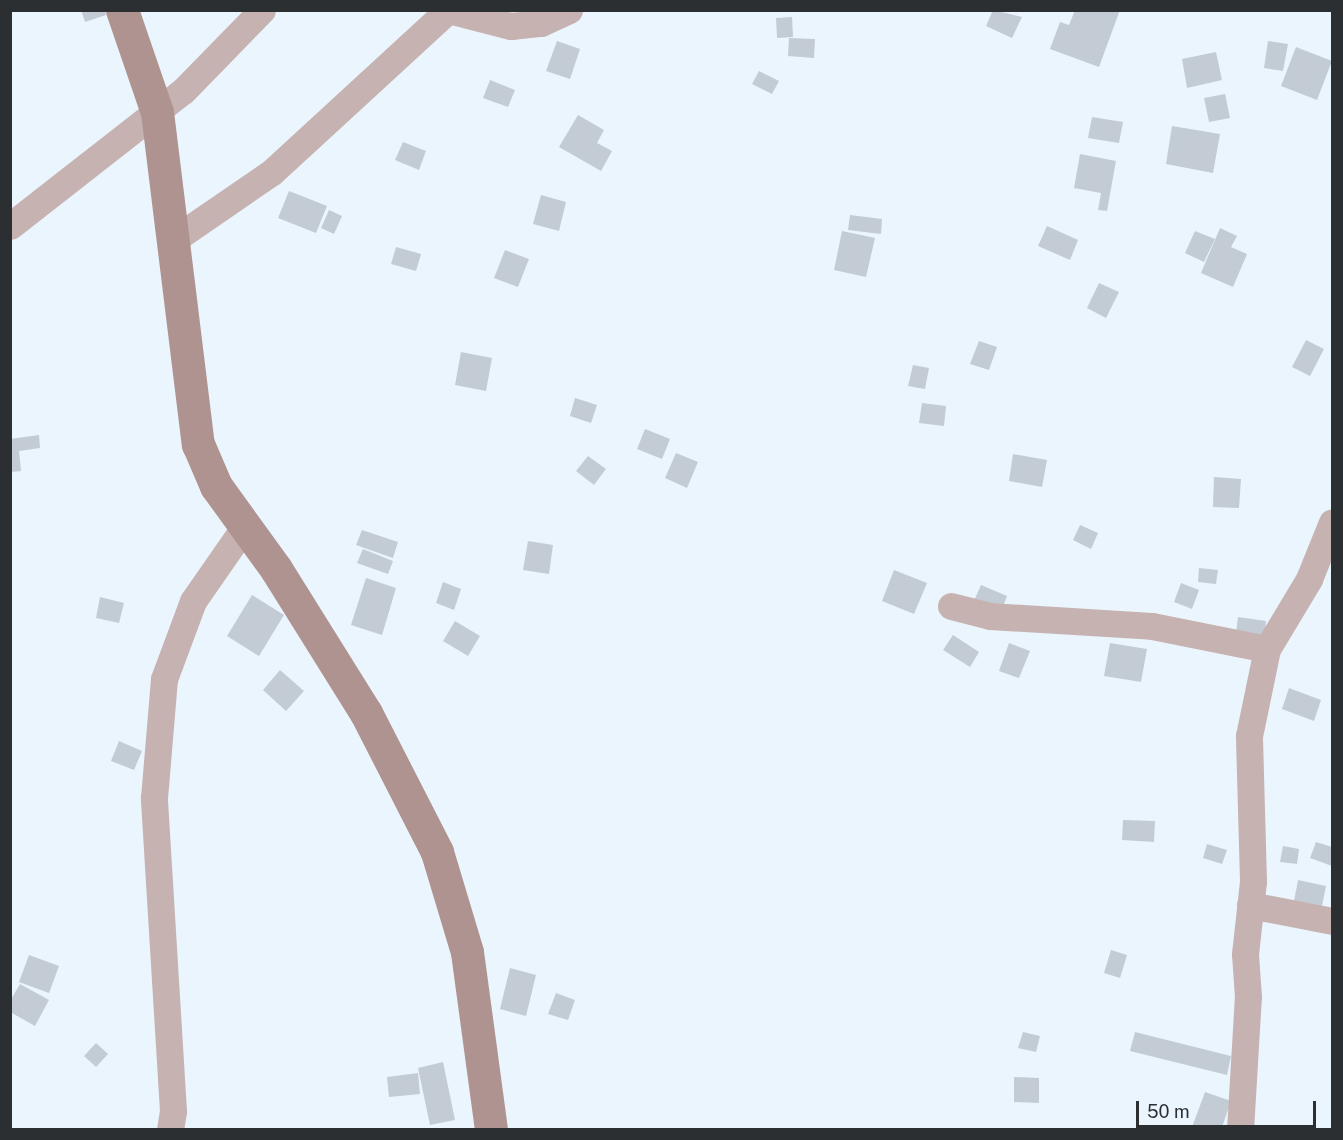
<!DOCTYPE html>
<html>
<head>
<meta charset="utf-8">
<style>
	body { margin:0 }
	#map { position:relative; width:1343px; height:1140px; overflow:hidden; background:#ebf5fe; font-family:"Public Sans",sans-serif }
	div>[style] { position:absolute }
	.building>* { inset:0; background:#c3ccd5 }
	.street>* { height:27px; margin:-13.5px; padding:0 13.5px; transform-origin:13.5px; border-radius:13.5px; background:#c6b3b1 }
	.secondary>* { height:33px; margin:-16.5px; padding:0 16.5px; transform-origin:16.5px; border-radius:16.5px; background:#af9390 }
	span { translate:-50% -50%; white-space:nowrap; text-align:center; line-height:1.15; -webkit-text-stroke:4.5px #ebf5fe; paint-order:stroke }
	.frame { position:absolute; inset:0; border:12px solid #2b2f32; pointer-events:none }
	.scale { position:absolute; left:1136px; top:1101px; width:180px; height:27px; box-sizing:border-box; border:3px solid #2b2f32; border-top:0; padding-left:8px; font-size:18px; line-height:21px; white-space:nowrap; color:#2b2f32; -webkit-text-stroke:4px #ebf5fe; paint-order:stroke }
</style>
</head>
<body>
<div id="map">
	<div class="building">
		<i style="clip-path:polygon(81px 10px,105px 10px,106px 15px,85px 22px)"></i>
		<i style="clip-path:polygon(993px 10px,1022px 17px,1012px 38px,986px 26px)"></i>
		<i style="clip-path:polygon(1075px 10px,1120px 10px,1099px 67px,1050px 49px,1060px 22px,1069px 25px)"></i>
		<i style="clip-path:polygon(792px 17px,793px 37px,777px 38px,776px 18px)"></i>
		<i style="clip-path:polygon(789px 38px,815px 39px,814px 58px,788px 56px)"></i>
		<i style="clip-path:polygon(557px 41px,580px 49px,570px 79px,546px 71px)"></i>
		<i style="clip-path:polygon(1268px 41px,1288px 44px,1283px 71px,1264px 68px)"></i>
		<i style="clip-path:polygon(1296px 47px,1332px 61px,1317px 100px,1281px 86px)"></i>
		<i style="clip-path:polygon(1216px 52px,1222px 80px,1187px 88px,1182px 59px)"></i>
		<i style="clip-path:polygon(759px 71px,779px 81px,772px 94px,752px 84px)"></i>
		<i style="clip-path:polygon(490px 80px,515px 90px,508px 107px,483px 98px)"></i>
		<i style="clip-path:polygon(1225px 94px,1230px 118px,1209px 122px,1204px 98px)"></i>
		<i style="clip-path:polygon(578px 115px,604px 130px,597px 143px,612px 151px,601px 171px,559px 147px)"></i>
		<i style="clip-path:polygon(1092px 117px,1123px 122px,1119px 143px,1088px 138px)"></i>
		<i style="clip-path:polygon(1172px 126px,1220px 134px,1213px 173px,1166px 164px)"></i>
		<i style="clip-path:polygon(403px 142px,426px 151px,419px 170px,395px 160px)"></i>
		<i style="clip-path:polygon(1080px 154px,1116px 161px,1107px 211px,1098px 210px,1101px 193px,1074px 188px)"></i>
		<i style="clip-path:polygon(289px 191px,327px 206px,316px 233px,278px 218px)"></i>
		<i style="clip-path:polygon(541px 195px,566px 202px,559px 231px,533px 224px)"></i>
		<i style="clip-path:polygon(329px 210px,342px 216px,334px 234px,321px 228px)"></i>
		<i style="clip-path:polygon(850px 215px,882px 219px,881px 234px,848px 230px)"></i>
		<i style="clip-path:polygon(1047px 226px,1078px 240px,1070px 260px,1038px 246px)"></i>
		<i style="clip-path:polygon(1220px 228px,1237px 236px,1231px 247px,1247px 254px,1233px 287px,1201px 273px)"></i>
		<i style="clip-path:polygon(842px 231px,875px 238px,866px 277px,834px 270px)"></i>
		<i style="clip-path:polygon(1195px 231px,1215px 239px,1204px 262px,1185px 253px)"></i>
		<i style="clip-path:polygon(396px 247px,421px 254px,416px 271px,391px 264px)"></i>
		<i style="clip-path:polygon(505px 250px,529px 259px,518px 287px,494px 278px)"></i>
		<i style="clip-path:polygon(1099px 283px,1119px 292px,1106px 318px,1087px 308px)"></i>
		<i style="clip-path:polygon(1306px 340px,1324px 349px,1310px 376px,1292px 367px)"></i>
		<i style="clip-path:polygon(979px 341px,997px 347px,989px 370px,970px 364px)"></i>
		<i style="clip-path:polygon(461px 352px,492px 358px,486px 391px,455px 385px)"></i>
		<i style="clip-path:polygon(913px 365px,929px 368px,925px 389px,908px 386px)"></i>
		<i style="clip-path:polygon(575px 398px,597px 405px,591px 423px,570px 416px)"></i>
		<i style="clip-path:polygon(922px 403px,946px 406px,944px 426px,919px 423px)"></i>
		<i style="clip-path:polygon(645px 429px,670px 439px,662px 459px,637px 449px)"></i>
		<i style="clip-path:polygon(39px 435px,40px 448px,19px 451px,21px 471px,10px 472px,10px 439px)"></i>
		<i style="clip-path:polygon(676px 453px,698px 462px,687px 488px,665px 478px)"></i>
		<i style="clip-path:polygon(1013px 454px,1047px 460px,1042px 487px,1009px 481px)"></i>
		<i style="clip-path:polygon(588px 456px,606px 469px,594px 485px,576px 471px)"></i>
		<i style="clip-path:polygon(1214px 477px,1241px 479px,1239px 508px,1213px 507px)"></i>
		<i style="clip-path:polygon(1080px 525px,1098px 533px,1091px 549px,1073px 540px)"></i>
		<i style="clip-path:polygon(362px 530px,398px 542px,393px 558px,356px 545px)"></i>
		<i style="clip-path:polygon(528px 541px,553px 545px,549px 574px,523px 570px)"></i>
		<i style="clip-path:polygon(363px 549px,393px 561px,388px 574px,357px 563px)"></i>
		<i style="clip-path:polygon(1199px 568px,1218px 570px,1216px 584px,1198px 582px)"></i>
		<i style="clip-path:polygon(894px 570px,927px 583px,914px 614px,882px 601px)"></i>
		<i style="clip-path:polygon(366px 578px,396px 588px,382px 635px,351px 625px)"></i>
		<i style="clip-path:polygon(443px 582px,461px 589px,454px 610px,436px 603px)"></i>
		<i style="clip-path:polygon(1181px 583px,1199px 590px,1192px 609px,1174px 602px)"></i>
		<i style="clip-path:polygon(981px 585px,1007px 596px,1000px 614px,973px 603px)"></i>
		<i style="clip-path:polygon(252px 595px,284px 615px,259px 656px,227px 636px)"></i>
		<i style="clip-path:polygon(100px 597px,124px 603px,119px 623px,96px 618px)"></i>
		<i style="clip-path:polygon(1238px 617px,1266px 621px,1265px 636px,1236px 633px)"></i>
		<i style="clip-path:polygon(455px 621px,480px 636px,468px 656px,443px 641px)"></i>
		<i style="clip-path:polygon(953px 635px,979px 652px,970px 667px,943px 650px)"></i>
		<i style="clip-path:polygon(1009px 643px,1030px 651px,1019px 678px,999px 671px)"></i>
		<i style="clip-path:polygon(1110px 643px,1147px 649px,1141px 682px,1104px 676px)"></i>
		<i style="clip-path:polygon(280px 670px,304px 691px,286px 711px,263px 690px)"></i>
		<i style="clip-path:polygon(1289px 688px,1321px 700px,1314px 721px,1282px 709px)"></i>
		<i style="clip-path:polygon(119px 741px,142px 751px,134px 770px,111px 761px)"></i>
		<i style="clip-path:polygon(1123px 820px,1155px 821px,1154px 842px,1122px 840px)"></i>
		<i style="clip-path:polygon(1316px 842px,1332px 847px,1332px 866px,1310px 858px)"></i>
		<i style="clip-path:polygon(1207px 844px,1227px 850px,1222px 864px,1203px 858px)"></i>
		<i style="clip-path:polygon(1283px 846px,1299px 849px,1297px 864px,1280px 862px)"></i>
		<i style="clip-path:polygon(1298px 880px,1326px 886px,1322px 906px,1294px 901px)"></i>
		<i style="clip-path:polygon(1111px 950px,1127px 955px,1120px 978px,1104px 973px)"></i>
		<i style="clip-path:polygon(29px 955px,59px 966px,49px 993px,19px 982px)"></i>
		<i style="clip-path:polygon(510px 968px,536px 975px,526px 1016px,500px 1009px)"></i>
		<i style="clip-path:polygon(20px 984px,49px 1000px,35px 1026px,10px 1012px,10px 1001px)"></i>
		<i style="clip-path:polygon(556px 993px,575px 1000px,568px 1020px,548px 1014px)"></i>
		<i style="clip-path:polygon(1023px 1032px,1040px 1036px,1036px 1052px,1018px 1048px)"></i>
		<i style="clip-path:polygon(1135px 1032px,1231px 1056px,1227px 1075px,1130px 1051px)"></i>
		<i style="clip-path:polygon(96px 1043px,108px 1054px,96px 1067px,84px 1056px)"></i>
		<i style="clip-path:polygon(443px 1062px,455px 1120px,430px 1125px,418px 1068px)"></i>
		<i style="clip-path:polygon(418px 1073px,420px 1094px,389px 1097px,387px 1077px)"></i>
		<i style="clip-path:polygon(1014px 1077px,1039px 1078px,1039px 1103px,1014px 1102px)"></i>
		<i style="clip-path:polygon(1205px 1092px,1231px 1101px,1221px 1130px,1191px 1130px)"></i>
	</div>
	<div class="street">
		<i style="left:448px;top:10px;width:65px;rotate:14.3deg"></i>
		<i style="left:511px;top:26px;width:30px;rotate:-6deg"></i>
		<i style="left:541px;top:23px;width:31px;rotate:-25deg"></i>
		<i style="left:10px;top:226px;width:219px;rotate:-38deg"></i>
		<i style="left:183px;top:91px;width:113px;rotate:-45.7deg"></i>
		<i style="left:173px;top:240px;width:120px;rotate:-34.5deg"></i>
		<i style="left:272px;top:172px;width:239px;rotate:-42.6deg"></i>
		<i style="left:951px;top:606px;width:40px;rotate:14.4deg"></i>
		<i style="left:990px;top:616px;width:162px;rotate:3.5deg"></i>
		<i style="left:1152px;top:626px;width:117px;rotate:11.3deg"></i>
		<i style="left:1250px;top:905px;width:84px;rotate:11deg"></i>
		<i style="left:170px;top:1130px;width:19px;rotate:-81deg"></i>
		<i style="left:173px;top:1111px;width:314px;rotate:-93.5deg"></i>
		<i style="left:154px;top:798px;width:119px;rotate:-85.2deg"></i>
		<i style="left:164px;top:679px;width:83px;rotate:-69.6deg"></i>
		<i style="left:193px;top:601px;width:88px;rotate:-55.2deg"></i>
		<i style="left:1240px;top:1130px;width:133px;rotate:-86.6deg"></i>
		<i style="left:1248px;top:997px;width:43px;rotate:-94deg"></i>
		<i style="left:1245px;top:954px;width:73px;rotate:-83.7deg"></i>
		<i style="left:1253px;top:881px;width:145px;rotate:-91.6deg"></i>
		<i style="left:1249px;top:736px;width:89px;rotate:-78.3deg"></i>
		<i style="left:1267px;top:649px;width:82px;rotate:-59deg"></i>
		<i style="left:1309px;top:579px;width:61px;rotate:-68deg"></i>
	</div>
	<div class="secondary">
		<i style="left:122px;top:10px;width:108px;rotate:71.1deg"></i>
		<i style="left:157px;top:112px;width:335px;rotate:83deg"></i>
		<i style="left:198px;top:444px;width:46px;rotate:66.8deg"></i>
		<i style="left:216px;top:486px;width:102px;rotate:54.1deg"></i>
		<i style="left:276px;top:569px;width:170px;rotate:58deg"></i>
		<i style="left:366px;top:713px;width:156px;rotate:62.9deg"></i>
		<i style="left:437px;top:852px;width:104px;rotate:73.3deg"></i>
		<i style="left:467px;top:952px;width:180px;rotate:82.3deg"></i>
	</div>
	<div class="frame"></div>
	<div class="scale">50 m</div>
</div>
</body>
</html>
